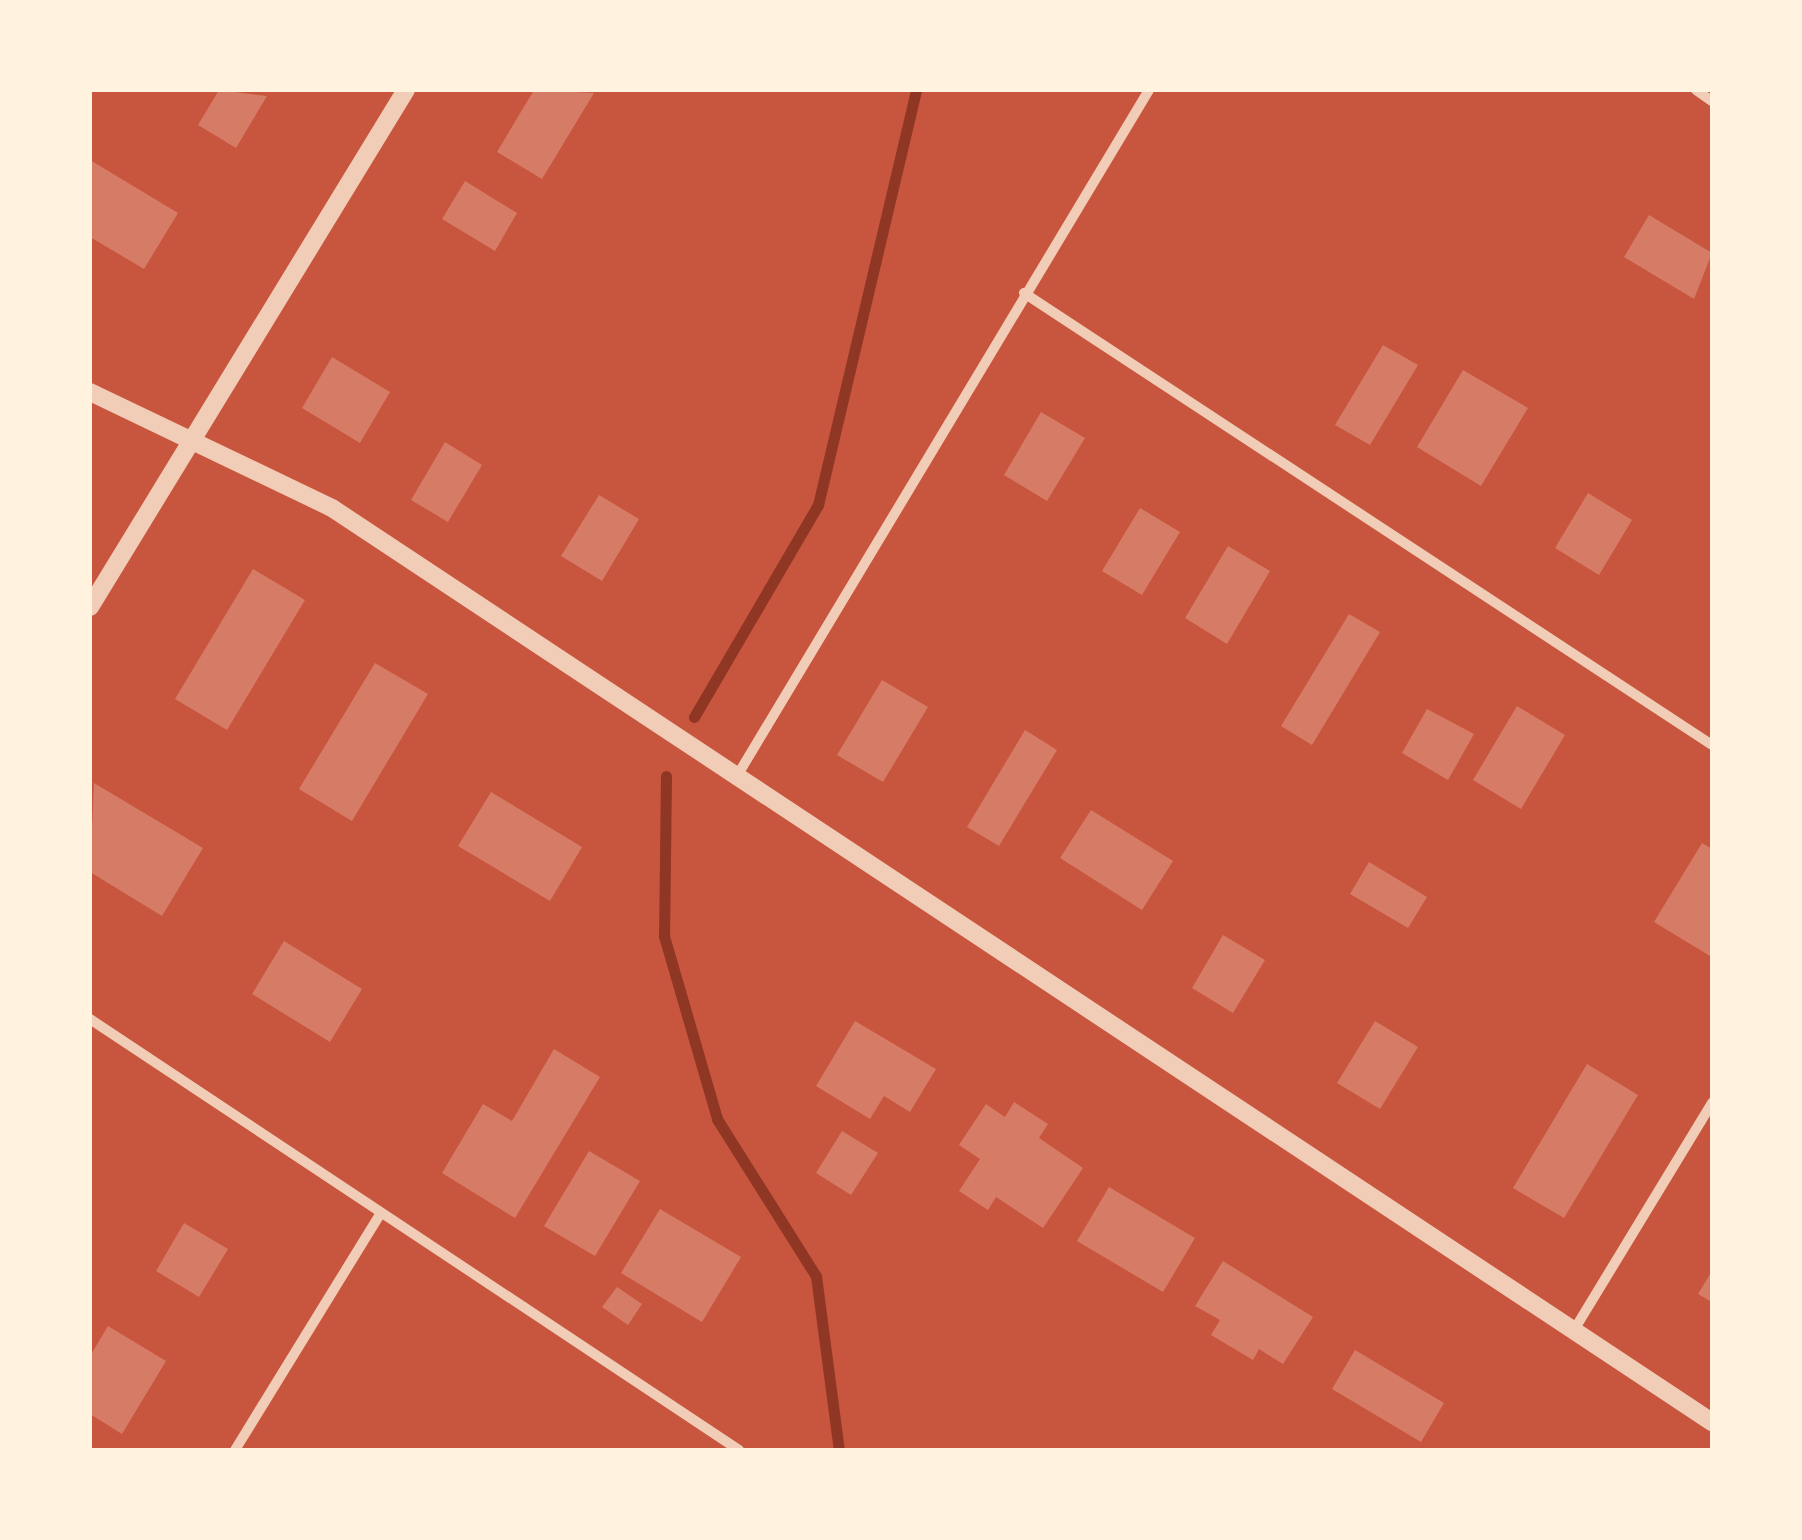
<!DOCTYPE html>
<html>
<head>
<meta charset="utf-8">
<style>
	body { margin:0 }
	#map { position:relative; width:1802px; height:1540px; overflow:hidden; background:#c8553d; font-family:"Open Sans",sans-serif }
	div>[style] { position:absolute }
	.stream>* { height:11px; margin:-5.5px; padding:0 5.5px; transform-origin:5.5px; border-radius:5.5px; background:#8f3625 }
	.building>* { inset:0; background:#d67c66 }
	.minor>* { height:10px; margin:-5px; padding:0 5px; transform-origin:5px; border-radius:5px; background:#f1ccb7 }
	.tertiary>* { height:18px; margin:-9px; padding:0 9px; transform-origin:9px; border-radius:9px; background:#f1ccb7 }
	span { translate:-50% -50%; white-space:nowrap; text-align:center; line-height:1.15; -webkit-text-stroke:8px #fff3e0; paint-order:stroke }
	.frame { position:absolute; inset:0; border:92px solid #fff3e0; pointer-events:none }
</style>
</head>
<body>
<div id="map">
	<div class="stream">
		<i style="left:694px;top:717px;width:246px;rotate:-59.7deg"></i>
		<i style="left:818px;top:505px;width:426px;rotate:-76.7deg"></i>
		<i style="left:666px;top:776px;width:160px;rotate:90.7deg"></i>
		<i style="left:664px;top:936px;width:191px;rotate:73.8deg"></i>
		<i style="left:717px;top:1119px;width:186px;rotate:57.8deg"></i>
		<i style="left:816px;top:1276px;width:176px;rotate:82.5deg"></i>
	</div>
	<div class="building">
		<i style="clip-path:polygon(219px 90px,267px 96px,236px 148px,198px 125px)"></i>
		<i style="clip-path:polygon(534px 90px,594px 93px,542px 179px,497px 152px)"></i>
		<i style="clip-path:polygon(90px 160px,178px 213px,144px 269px,90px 237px)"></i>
		<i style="clip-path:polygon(465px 181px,517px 213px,495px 251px,442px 219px)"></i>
		<i style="clip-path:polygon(1649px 215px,1712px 253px,1694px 299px,1624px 257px)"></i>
		<i style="clip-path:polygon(1383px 345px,1418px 365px,1370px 445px,1335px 425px)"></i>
		<i style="clip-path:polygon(332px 357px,390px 392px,360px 443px,302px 408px)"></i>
		<i style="clip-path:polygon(1463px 370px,1528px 408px,1481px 486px,1417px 447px)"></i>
		<i style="clip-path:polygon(1041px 412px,1085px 438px,1047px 501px,1004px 475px)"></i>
		<i style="clip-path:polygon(445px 442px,482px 465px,448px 522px,411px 500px)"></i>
		<i style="clip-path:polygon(1588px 493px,1632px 520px,1599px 575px,1555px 548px)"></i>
		<i style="clip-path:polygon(599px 495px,639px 519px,602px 581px,561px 556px)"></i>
		<i style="clip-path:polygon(1140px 508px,1180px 532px,1142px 595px,1102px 571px)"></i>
		<i style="clip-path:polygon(1228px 546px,1270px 571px,1227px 644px,1185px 618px)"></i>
		<i style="clip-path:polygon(253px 569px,305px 600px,227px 730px,175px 699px)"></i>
		<i style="clip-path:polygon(1349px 614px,1380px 632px,1312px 745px,1281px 726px)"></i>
		<i style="clip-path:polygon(375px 663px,428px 694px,352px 821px,299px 789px)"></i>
		<i style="clip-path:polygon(882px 680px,928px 707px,883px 782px,837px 755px)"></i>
		<i style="clip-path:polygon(1517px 706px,1565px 735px,1521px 809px,1473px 780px)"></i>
		<i style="clip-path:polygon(1427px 709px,1474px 734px,1448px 780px,1402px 753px)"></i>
		<i style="clip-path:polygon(1025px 730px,1057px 750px,999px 846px,967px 827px)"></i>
		<i style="clip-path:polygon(94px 783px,203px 848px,162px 916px,90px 872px)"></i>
		<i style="clip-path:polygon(491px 792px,582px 847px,550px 901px,458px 846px)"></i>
		<i style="clip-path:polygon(1091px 810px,1173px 861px,1142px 910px,1060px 858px)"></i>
		<i style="clip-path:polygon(1702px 843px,1712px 849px,1710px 956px,1654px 922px)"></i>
		<i style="clip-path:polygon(1369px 862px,1427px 897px,1408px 928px,1350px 894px)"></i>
		<i style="clip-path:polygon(1223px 935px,1265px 960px,1233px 1013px,1192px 988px)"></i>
		<i style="clip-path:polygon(284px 941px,362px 989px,330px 1042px,252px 994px)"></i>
		<i style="clip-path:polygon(855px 1021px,936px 1069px,910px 1112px,884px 1096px,870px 1119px,816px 1086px)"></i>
		<i style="clip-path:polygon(1375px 1021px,1418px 1047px,1380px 1109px,1337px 1083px)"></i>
		<i style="clip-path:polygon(554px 1049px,600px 1077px,515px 1218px,442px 1173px,483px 1104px,512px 1121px)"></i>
		<i style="clip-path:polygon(1587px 1064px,1638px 1095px,1564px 1218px,1513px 1188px)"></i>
		<i style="clip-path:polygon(1014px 1102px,1048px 1124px,1039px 1138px,1083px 1168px,1043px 1228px,996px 1197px,988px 1210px,959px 1191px,980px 1159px,959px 1145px,986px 1104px,1005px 1117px)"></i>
		<i style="clip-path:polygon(842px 1131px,878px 1153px,851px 1195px,816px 1173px)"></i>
		<i style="clip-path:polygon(589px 1151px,640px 1181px,595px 1256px,544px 1226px)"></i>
		<i style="clip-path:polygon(1109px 1187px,1195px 1238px,1163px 1292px,1077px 1241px)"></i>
		<i style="clip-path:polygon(660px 1209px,741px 1257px,702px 1322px,621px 1273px)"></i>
		<i style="clip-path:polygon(184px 1223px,228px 1249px,199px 1297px,156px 1271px)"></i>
		<i style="clip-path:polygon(1223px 1261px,1313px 1317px,1283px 1364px,1259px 1349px,1253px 1360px,1211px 1335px,1220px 1320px,1195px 1306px)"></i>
		<i style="clip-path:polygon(1712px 1271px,1712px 1302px,1698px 1294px)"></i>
		<i style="clip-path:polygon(617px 1287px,642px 1304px,628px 1325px,602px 1307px)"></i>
		<i style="clip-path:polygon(108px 1326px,166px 1361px,122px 1434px,90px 1414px,90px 1356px)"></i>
		<i style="clip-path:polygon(1355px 1350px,1444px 1403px,1421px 1442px,1332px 1389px)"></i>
	</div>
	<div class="minor">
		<i style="left:1696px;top:90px;width:19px;rotate:35deg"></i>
		<i style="left:1024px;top:293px;width:823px;rotate:33.3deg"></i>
		<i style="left:737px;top:776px;width:800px;rotate:-59.01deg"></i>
		<i style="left:90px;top:1019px;width:779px;rotate:33.59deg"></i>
		<i style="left:1574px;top:1330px;width:266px;rotate:-58.7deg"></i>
		<i style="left:235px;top:1450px;width:277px;rotate:-58.4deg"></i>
	</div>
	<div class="tertiary">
		<i style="left:90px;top:392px;width:268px;rotate:25.6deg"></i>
		<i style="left:332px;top:508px;width:1655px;rotate:33.52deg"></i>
		<i style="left:90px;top:607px;width:606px;rotate:-58.57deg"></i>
	</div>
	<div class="frame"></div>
</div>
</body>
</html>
